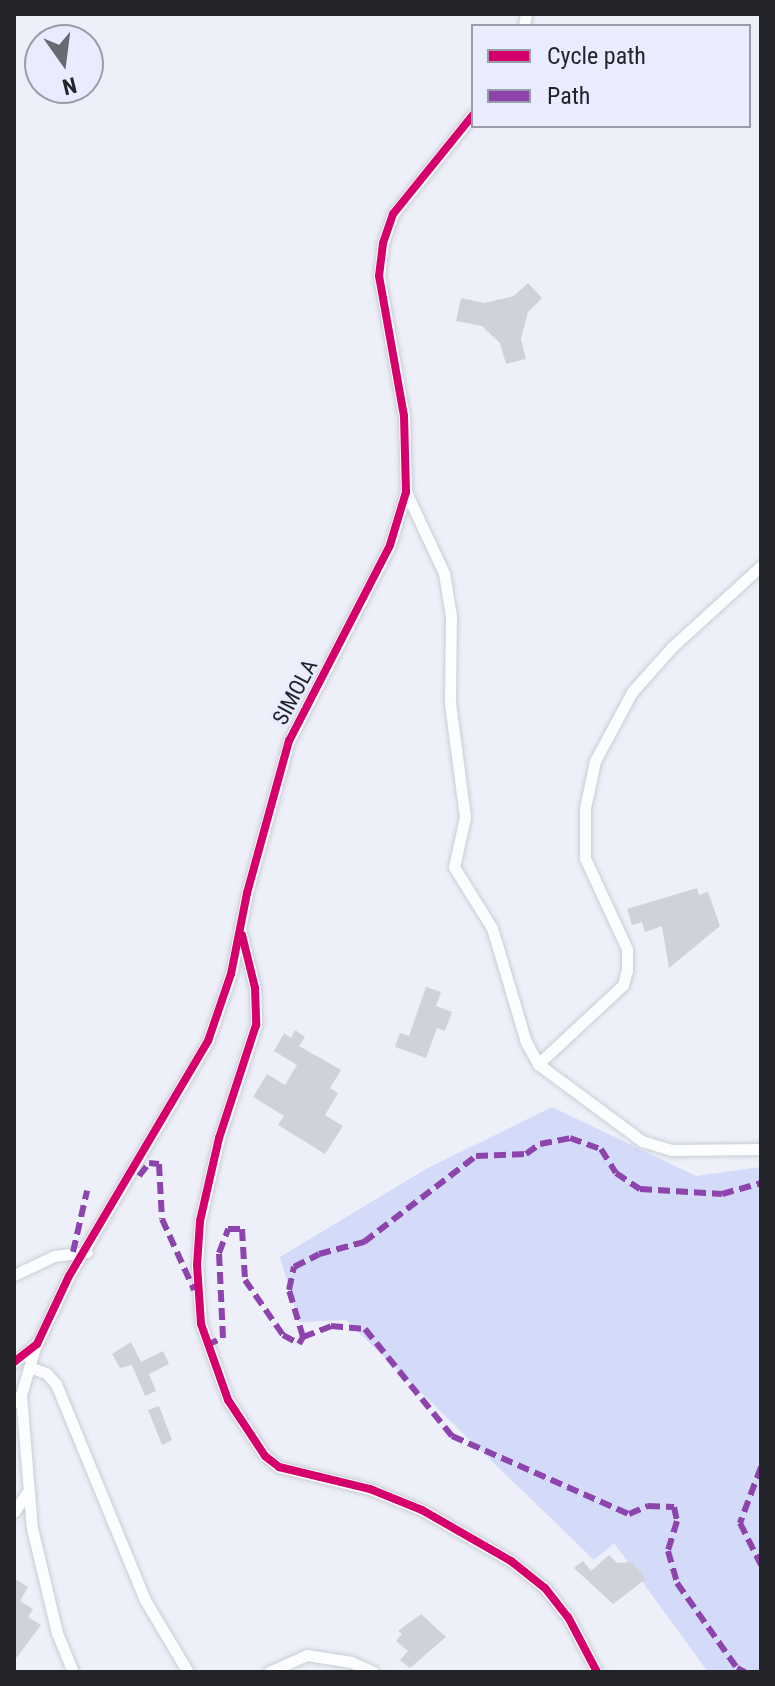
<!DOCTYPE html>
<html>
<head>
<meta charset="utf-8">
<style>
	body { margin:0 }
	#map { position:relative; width:775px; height:1686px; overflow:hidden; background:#edf0f9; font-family:"Roboto Condensed",sans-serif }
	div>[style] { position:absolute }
	.green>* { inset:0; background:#d3dbf8 }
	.building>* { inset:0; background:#cfd2d9 }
	.roads { filter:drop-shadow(0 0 2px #cbcdd4) drop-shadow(0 0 2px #cbcdd4) }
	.street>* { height:11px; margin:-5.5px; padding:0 5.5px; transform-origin:5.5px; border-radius:5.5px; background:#fcfdfe }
	.quiet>* { height:6px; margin-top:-3px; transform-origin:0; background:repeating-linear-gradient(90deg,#8e44ad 0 12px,transparent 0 18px) }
	.cycleway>* { height:8px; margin:-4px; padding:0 4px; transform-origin:4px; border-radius:4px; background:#d6006c }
	span { translate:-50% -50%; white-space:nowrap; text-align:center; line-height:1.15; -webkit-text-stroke:6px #e8ecfe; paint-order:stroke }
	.street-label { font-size:22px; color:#22242a }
	.frame { position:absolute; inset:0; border:16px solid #22242a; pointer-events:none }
	.legend { position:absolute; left:471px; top:24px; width:280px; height:104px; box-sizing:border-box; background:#e8ecfe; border:2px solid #999ca9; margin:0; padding:10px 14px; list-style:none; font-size:24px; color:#22242a }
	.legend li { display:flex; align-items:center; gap:16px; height:40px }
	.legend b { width:40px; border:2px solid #999ca9 }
	.north { position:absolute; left:24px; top:24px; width:80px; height:80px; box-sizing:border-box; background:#e8ecfe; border:2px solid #999ca9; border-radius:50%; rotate:166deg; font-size:22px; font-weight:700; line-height:32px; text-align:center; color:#22242a }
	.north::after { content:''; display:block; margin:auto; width:28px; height:36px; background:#696b72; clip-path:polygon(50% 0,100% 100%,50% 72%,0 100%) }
</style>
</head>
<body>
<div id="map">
	<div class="green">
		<i style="clip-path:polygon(552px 1107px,696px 1176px,761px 1167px,761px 1672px,708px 1672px,614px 1543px,594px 1560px,346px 1320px,299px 1322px,280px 1257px,426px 1169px)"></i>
	</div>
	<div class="building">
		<i style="clip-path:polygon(528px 283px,542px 298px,528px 312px,521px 339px,526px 359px,506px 364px,500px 343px,482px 326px,456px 321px,461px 298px,485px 303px,514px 296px)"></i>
		<i style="clip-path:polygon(697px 888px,699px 895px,708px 892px,720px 926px,669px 968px,662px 926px,645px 932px,642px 922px,632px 925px,627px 909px)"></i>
		<i style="clip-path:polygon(426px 987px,441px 992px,436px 1006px,452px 1012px,445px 1031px,437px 1028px,426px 1058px,395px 1047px,400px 1033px,409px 1036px)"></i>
		<i style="clip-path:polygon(295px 1030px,305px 1037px,299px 1046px,341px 1070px,330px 1088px,338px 1093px,325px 1115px,343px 1126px,325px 1154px,278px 1125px,284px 1116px,253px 1097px,267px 1074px,285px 1085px,297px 1065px,274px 1051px,284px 1033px,291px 1038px)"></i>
		<i style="clip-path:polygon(131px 1342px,141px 1362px,163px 1351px,169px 1364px,149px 1374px,156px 1391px,145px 1396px,132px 1365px,120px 1368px,112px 1354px)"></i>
		<i style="clip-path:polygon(159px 1406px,172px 1440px,162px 1445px,148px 1410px)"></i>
		<i style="clip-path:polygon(609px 1555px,617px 1563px,632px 1562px,646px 1579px,613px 1604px,574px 1568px,583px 1561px,591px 1571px)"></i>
		<i style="clip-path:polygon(14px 1578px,28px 1587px,20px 1601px,33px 1609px,28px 1617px,41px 1625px,14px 1661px)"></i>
		<i style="clip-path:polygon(421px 1614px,446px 1637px,410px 1668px,400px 1660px,408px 1651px,396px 1641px,402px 1634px,398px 1631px)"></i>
	</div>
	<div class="roads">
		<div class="street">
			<i style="left:524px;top:26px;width:12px;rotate:-81deg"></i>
			<i style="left:406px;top:492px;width:89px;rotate:64.9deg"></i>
			<i style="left:444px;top:573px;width:44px;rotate:80.8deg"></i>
			<i style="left:451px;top:616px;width:87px;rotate:90.7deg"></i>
			<i style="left:450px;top:703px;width:115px;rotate:82.5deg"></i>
			<i style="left:465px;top:817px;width:51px;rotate:102.4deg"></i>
			<i style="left:454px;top:867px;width:72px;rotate:58.1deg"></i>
			<i style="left:492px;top:928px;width:119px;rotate:73.4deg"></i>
			<i style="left:526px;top:1042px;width:25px;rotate:61deg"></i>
			<i style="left:538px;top:1064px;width:129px;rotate:36.5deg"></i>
			<i style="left:642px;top:1141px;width:30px;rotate:17deg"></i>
			<i style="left:671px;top:1150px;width:90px;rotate:-0.6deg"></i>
			<i style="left:241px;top:932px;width:58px;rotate:76deg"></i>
			<i style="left:255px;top:988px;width:37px;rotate:88deg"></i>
			<i style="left:256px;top:1025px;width:119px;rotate:108.1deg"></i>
			<i style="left:219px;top:1138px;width:85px;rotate:102.9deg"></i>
			<i style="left:200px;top:1221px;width:44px;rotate:93.9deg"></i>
			<i style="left:197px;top:1265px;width:59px;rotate:86.1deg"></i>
			<i style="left:201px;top:1324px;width:81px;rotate:70.4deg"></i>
			<i style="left:228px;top:1400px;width:67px;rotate:56.5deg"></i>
			<i style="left:265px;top:1456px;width:18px;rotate:38deg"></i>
			<i style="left:279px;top:1467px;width:94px;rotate:13.6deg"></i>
			<i style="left:370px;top:1489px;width:56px;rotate:22deg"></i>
			<i style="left:422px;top:1510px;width:103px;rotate:29.8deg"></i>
			<i style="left:511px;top:1561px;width:43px;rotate:38.5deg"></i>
			<i style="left:545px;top:1588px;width:37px;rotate:52deg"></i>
			<i style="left:568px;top:1617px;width:62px;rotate:62.2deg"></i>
			<i style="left:538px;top:1064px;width:116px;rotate:-42.9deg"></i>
			<i style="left:623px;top:985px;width:16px;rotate:-75deg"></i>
			<i style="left:627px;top:970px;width:21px;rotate:-90deg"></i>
			<i style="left:627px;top:949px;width:100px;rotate:-114.8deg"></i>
			<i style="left:585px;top:858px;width:50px;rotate:-90deg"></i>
			<i style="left:585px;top:808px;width:48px;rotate:-78deg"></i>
			<i style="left:595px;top:761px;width:78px;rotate:-61.8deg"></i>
			<i style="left:632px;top:692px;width:60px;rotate:-48.4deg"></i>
			<i style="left:672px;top:647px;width:120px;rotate:-42.3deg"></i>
			<i style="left:14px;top:1275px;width:44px;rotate:-25.4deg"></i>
			<i style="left:54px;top:1256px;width:33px;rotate:-7deg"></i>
			<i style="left:14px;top:1362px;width:29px;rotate:-38deg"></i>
			<i style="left:37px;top:1344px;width:75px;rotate:-64.8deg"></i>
			<i style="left:69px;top:1276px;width:273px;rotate:-59.4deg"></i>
			<i style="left:208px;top:1041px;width:71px;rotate:-71.1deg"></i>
			<i style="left:231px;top:974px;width:83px;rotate:-78.8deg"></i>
			<i style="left:247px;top:893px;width:158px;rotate:-74.6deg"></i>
			<i style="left:289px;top:741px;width:220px;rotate:-62.7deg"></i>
			<i style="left:390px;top:545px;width:55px;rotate:-73.2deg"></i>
			<i style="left:406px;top:492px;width:76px;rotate:-91.5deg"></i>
			<i style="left:404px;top:416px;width:142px;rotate:-100.1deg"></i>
			<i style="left:379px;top:276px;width:33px;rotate:-83deg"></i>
			<i style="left:383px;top:243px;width:31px;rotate:-71deg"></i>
			<i style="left:393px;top:214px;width:127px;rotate:-51.1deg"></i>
			<i style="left:30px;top:1367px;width:17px;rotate:21deg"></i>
			<i style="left:46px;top:1373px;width:15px;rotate:48deg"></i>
			<i style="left:56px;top:1384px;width:234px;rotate:67.6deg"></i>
			<i style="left:145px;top:1600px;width:84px;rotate:59.2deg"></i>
			<i style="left:21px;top:1395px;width:133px;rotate:85.3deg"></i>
			<i style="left:32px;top:1528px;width:108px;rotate:76.6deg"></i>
			<i style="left:57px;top:1633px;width:42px;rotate:67.7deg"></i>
			<i style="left:14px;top:1402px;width:10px;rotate:-45deg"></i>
			<i style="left:21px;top:1395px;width:53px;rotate:-73.6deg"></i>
			<i style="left:14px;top:1512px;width:23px;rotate:-56deg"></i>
			<i style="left:269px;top:1672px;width:42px;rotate:-24.1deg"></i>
			<i style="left:307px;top:1655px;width:45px;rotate:9deg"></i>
			<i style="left:351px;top:1662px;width:24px;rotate:24deg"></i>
		</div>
	</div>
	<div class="quiet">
		<i style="left:139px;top:1176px;width:16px;rotate:-52deg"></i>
		<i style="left:149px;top:1163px;width:10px;rotate:6deg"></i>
		<i style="left:159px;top:1164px;width:55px;rotate:86.9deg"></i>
		<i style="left:162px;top:1219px;width:78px;rotate:65.7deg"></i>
		<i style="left:73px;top:1252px;width:63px;rotate:-77.1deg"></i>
		<i style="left:303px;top:1337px;width:49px;rotate:-106.6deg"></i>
		<i style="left:289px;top:1290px;width:24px;rotate:-78deg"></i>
		<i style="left:294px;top:1267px;width:28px;rotate:-27deg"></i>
		<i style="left:319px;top:1254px;width:47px;rotate:-14.9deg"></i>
		<i style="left:364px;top:1242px;width:141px;rotate:-37.5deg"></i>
		<i style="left:476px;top:1156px;width:50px;rotate:-2.3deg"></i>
		<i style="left:526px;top:1154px;width:17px;rotate:-36deg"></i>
		<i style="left:540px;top:1144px;width:31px;rotate:-11deg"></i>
		<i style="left:570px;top:1138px;width:33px;rotate:20deg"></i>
		<i style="left:601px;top:1149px;width:28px;rotate:58deg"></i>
		<i style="left:616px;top:1173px;width:29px;rotate:34deg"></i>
		<i style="left:640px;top:1189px;width:82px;rotate:3.5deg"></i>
		<i style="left:722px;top:1194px;width:41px;rotate:-15.8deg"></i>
		<i style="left:206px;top:1345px;width:18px;rotate:-22deg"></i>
		<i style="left:223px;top:1338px;width:85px;rotate:-92.7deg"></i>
		<i style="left:219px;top:1253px;width:26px;rotate:-69deg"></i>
		<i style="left:228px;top:1229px;width:14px"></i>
		<i style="left:242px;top:1229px;width:51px;rotate:86.6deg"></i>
		<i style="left:245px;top:1280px;width:67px;rotate:55.4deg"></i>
		<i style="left:283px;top:1335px;width:18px;rotate:29deg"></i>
		<i style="left:299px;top:1344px;width:8px;rotate:-60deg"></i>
		<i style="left:303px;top:1337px;width:30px;rotate:-21deg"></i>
		<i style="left:331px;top:1326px;width:34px;rotate:5deg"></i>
		<i style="left:365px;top:1329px;width:138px;rotate:50.9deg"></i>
		<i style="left:452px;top:1436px;width:193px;rotate:23.8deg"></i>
		<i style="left:629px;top:1514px;width:21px;rotate:-23deg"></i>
		<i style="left:648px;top:1506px;width:26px;rotate:2deg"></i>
		<i style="left:674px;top:1507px;width:14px;rotate:78deg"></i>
		<i style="left:677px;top:1521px;width:31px;rotate:107deg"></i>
		<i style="left:668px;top:1551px;width:33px;rotate:74deg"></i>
		<i style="left:677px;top:1583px;width:104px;rotate:54.8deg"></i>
		<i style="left:737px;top:1668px;width:9px;rotate:27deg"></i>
		<i style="left:761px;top:1467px;width:60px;rotate:110.6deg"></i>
		<i style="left:740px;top:1523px;width:47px;rotate:63.4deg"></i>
	</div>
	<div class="cycleway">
		<i style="left:242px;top:935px;width:55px;rotate:76.2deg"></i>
		<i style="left:255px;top:988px;width:37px;rotate:88deg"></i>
		<i style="left:256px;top:1025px;width:119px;rotate:108.1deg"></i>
		<i style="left:219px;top:1138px;width:85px;rotate:102.9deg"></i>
		<i style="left:200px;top:1221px;width:44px;rotate:93.9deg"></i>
		<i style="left:197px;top:1265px;width:59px;rotate:86.1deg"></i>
		<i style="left:201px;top:1324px;width:81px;rotate:70.4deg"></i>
		<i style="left:228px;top:1400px;width:67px;rotate:56.5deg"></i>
		<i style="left:265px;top:1456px;width:18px;rotate:38deg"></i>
		<i style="left:279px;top:1467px;width:94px;rotate:13.6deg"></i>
		<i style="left:370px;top:1489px;width:56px;rotate:22deg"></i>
		<i style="left:422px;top:1510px;width:103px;rotate:29.8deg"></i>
		<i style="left:511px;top:1561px;width:43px;rotate:38.5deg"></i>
		<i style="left:545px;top:1588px;width:37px;rotate:52deg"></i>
		<i style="left:568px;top:1617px;width:62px;rotate:62.2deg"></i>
		<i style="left:14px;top:1362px;width:29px;rotate:-38deg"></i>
		<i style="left:37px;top:1344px;width:75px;rotate:-64.8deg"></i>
		<i style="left:69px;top:1276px;width:273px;rotate:-59.4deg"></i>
		<i style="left:208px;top:1041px;width:71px;rotate:-71.1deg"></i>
		<i style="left:231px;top:974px;width:83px;rotate:-78.8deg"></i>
		<i style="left:247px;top:893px;width:158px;rotate:-74.6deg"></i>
		<i style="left:289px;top:741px;width:220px;rotate:-62.7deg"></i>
		<i style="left:390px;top:545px;width:55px;rotate:-73.2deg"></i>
		<i style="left:406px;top:492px;width:76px;rotate:-91.5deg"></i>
		<i style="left:404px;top:416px;width:142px;rotate:-100.1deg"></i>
		<i style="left:379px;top:276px;width:33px;rotate:-83deg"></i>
		<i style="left:383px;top:243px;width:31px;rotate:-71deg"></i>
		<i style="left:393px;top:214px;width:127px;rotate:-51.1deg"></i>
	</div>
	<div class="street-label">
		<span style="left:295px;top:692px;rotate:-62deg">SIMOLA</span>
	</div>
	<div class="frame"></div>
	<ul class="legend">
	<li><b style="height:10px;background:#d6006c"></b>Cycle path</li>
	<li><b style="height:10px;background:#8e44ad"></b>Path</li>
	</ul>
	<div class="north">N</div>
</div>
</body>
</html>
